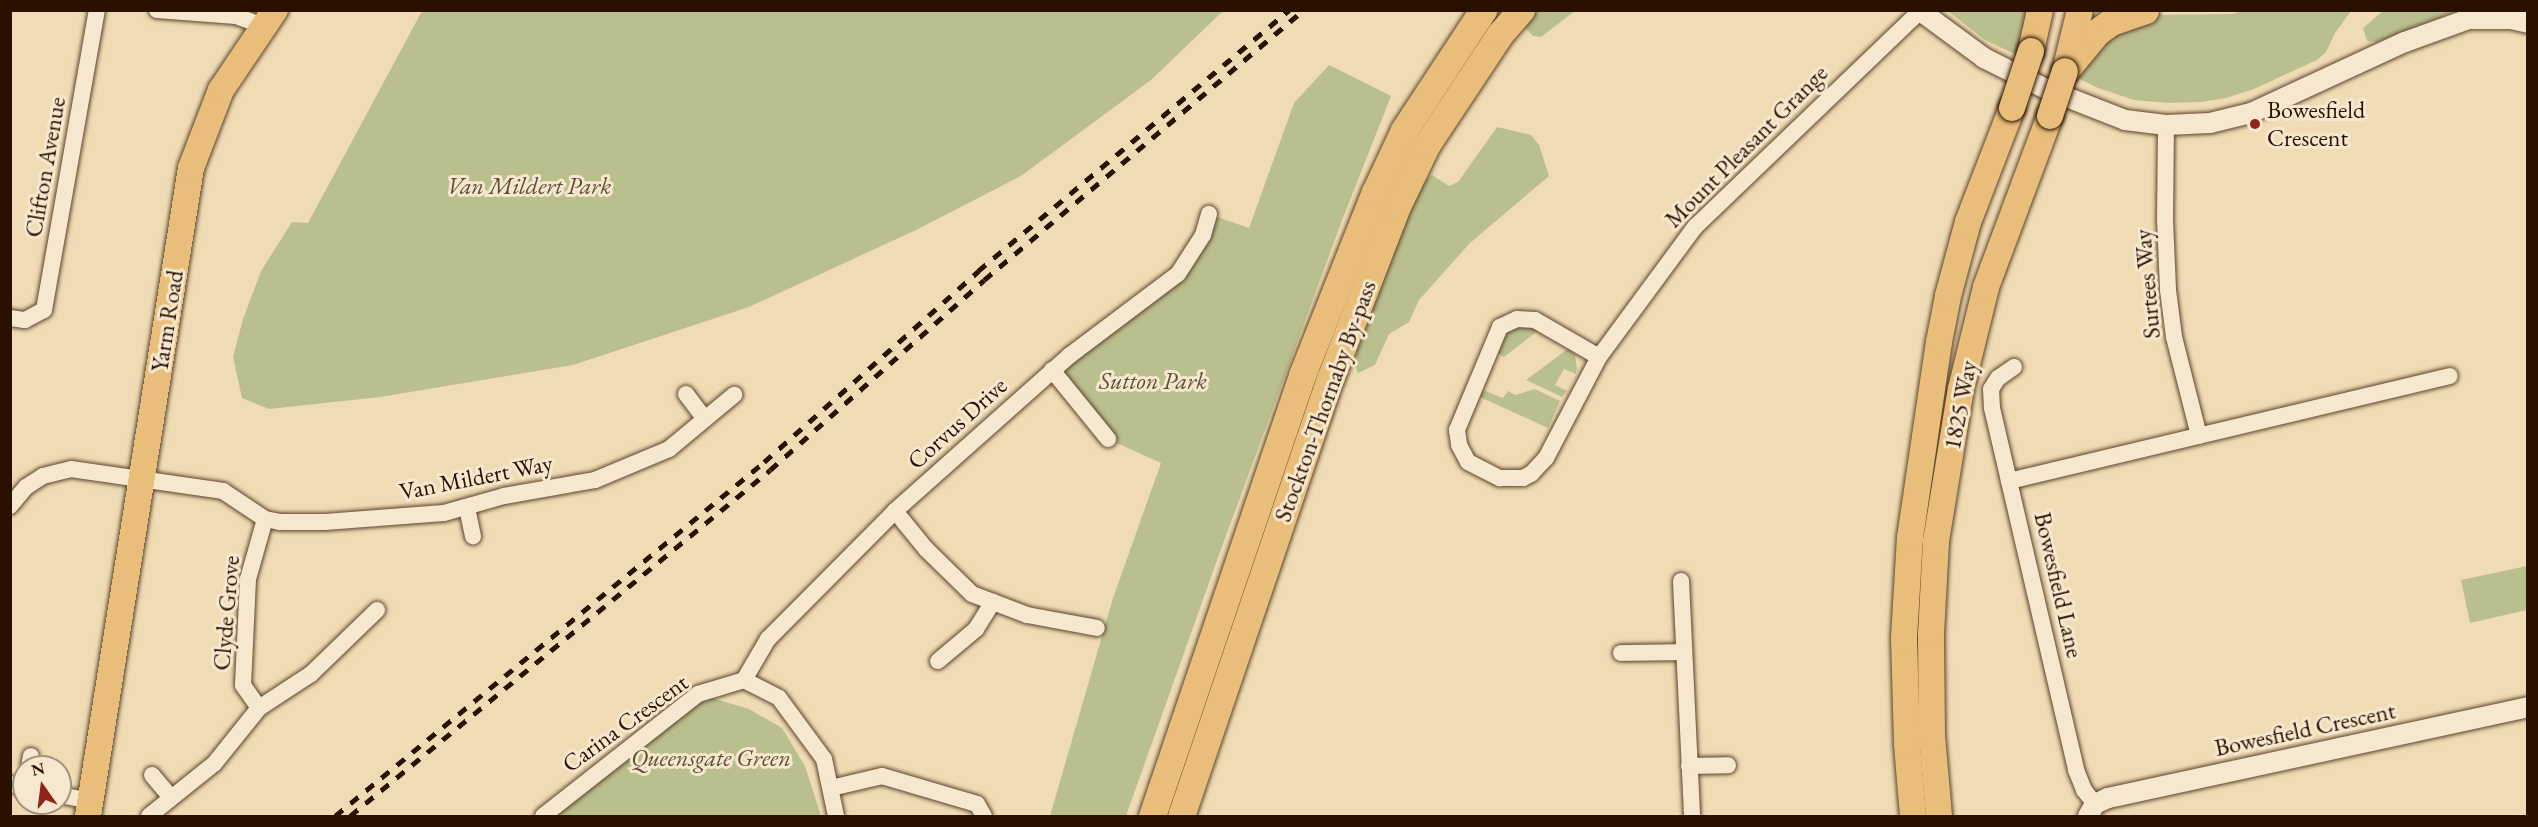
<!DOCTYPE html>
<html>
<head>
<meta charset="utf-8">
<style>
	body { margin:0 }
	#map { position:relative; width:2538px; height:827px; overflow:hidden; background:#f0dcb4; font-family:"EB Garamond",serif }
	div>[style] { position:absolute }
	.green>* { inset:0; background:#bac08d }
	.roads { filter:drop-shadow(0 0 2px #5c432d) drop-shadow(0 0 2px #5c432d) }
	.minor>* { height:16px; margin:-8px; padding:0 8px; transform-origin:8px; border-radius:8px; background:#f5e8ce }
	.tertiary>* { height:20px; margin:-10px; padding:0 10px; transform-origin:10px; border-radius:10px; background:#f5e8ce }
	.primary>* { height:26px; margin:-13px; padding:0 13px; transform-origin:13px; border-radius:13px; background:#e8be7a }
	.trunk>* { height:27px; margin:-13.5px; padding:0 13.5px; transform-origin:13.5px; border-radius:13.5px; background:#e8be7a }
	.rail>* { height:4.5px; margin-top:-2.25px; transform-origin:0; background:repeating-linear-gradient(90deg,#2b1000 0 10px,transparent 0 20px) }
	.bridges { filter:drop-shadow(0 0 2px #2b1000) drop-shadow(0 0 2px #2b1000) }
	.primary-bridge>* { height:26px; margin:-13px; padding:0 13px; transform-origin:13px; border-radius:13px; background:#e8be7a }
	.dots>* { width:16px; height:16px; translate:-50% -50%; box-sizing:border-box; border:3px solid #f5e8ce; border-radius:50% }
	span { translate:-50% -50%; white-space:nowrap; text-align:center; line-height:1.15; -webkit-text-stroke:6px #f5e8ce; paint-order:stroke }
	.poi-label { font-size:24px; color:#2b1000 }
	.left { translate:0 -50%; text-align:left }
	.street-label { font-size:24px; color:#2b1000 }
	.park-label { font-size:24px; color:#5d4e31; font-style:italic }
	.frame { position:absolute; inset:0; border:12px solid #2b1000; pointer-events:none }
	.north { position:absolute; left:12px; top:755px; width:60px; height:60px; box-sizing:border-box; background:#f5e8ce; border:2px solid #a4927c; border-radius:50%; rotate:346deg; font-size:16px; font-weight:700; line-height:24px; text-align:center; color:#2b1000 }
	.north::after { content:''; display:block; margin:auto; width:21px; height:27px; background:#8f2418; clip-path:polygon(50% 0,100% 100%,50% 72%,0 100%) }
</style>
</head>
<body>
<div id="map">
	<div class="green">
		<i style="clip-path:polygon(2248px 10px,2351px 11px,2335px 33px,2326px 52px,2317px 60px,2254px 89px,2226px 98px,2201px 102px,2168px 103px,2134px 100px,2098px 88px,2076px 77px,2089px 48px,2143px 15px,2231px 14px)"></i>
		<i style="clip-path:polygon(2384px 10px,2456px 10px,2456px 11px,2377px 42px,2367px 41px,2363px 28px)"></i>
		<i style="clip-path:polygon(929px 11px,1223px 11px,1151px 80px,1021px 176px,916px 230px,749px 307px,573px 365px,380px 397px,269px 409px,242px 398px,233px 357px,243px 319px,261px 271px,292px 222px,308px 223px,422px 11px)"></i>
		<i style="clip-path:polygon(1536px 11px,1575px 11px,1541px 37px,1533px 36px,1525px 28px,1528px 19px)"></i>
		<i style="clip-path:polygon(1948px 11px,2030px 11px,2017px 55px,1985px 40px)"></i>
		<i style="clip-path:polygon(1329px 65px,1391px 96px,1341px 223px,1220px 552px,1126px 816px,1050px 816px,1113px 598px,1161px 463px,1108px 439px,1052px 370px,1178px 274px,1209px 214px,1249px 228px,1294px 103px)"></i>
		<i style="clip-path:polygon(1497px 127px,1531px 135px,1539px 145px,1549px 176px,1470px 243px,1419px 300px,1409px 322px,1389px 334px,1375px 365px,1358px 373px,1354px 363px,1377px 288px,1420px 184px,1432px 175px,1449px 186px,1458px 182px)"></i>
		<i style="clip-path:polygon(1522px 325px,1539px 330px,1504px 357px,1495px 352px,1508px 331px)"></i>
		<i style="clip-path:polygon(1569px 348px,1575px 355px,1577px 368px,1576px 374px,1564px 369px,1555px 385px,1567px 391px,1562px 397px,1526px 380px)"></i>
		<i style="clip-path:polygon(1535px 389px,1560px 401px,1548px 428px,1480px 397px,1483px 390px,1503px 398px,1508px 391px,1515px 395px)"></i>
		<i style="clip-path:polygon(2527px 566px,2527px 610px,2470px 623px,2461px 580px)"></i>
		<i style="clip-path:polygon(698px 694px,749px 709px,782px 728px,805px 766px,821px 816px,543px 816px)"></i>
	</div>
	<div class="roads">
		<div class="minor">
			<i style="left:157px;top:10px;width:79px;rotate:4.3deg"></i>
			<i style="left:236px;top:16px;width:32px;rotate:20deg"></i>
			<i style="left:2166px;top:125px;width:95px;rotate:90.6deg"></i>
			<i style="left:2165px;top:220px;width:70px;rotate:87.5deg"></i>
			<i style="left:2168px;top:290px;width:47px;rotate:82.7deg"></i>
			<i style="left:2174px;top:337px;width:102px;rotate:75.8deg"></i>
			<i style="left:10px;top:318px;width:15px;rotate:8deg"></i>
			<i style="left:25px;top:320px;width:21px;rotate:-28deg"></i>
			<i style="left:44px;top:310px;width:305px;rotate:-80deg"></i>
			<i style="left:1599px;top:357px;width:74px;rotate:-150deg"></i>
			<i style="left:1535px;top:320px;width:18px;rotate:-177deg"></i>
			<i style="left:1517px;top:319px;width:19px;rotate:155deg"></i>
			<i style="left:1500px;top:327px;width:112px;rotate:112.7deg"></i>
			<i style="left:1457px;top:430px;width:15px;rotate:82deg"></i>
			<i style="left:1459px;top:445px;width:19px;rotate:62deg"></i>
			<i style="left:1468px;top:462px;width:36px;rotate:27deg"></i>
			<i style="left:1500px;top:478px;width:23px"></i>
			<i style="left:1523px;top:478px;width:9px;rotate:-27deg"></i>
			<i style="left:1531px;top:474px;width:22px;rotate:-47deg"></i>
			<i style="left:1546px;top:458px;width:114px;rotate:-62.3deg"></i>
			<i style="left:1599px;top:357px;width:162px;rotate:-53.6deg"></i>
			<i style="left:1695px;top:227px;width:312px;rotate:-43.8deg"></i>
			<i style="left:2014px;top:367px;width:19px;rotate:145deg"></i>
			<i style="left:1998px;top:378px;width:13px;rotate:122deg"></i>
			<i style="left:1991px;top:389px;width:19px;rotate:87deg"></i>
			<i style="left:1992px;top:408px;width:372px;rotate:76.9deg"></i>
			<i style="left:2076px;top:770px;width:22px;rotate:68deg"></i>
			<i style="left:2084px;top:790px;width:18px;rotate:52deg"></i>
			<i style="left:1052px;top:370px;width:89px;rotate:50.9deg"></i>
			<i style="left:686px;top:394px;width:31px;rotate:53deg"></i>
			<i style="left:2009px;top:481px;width:453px;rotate:-13.4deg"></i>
			<i style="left:10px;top:506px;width:25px;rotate:-50deg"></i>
			<i style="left:26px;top:487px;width:20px;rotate:-33deg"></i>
			<i style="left:43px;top:476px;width:29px;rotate:-14deg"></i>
			<i style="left:71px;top:469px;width:154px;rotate:8.2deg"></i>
			<i style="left:223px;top:491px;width:50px;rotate:33.7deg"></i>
			<i style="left:265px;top:519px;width:16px;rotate:11deg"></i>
			<i style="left:281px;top:522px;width:44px"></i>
			<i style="left:325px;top:522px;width:119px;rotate:-4.3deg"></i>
			<i style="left:444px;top:513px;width:62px;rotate:-15.8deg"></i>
			<i style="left:504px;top:496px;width:92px;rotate:-10deg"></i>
			<i style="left:595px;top:480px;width:80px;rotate:-22.7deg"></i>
			<i style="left:669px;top:449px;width:85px;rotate:-39.7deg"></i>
			<i style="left:467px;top:508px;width:29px;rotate:78deg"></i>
			<i style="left:895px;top:511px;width:49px;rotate:50.8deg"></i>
			<i style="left:926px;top:549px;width:64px;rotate:44.4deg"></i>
			<i style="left:972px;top:594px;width:59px;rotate:20.9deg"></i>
			<i style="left:1027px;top:615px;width:71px;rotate:10.5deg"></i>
			<i style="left:1681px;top:581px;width:235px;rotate:87.3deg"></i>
			<i style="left:1621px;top:653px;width:63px;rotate:-0.9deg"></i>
			<i style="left:938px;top:661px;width:50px;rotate:-40.1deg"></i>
			<i style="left:976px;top:629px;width:32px;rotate:-58deg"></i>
			<i style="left:744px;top:680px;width:48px;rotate:-59.7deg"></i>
			<i style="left:768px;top:639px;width:180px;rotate:-45.2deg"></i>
			<i style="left:895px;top:511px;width:233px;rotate:-41.7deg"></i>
			<i style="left:1069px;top:356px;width:136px;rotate:-37deg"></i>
			<i style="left:1178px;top:274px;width:46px;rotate:-57.3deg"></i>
			<i style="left:1203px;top:235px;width:22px;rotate:-74deg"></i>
			<i style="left:744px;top:680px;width:39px;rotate:27deg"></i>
			<i style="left:779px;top:698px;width:76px;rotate:53.6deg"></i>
			<i style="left:824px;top:759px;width:58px;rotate:78.1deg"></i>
			<i style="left:259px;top:708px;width:28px;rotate:-125deg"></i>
			<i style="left:243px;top:685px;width:106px;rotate:-87.3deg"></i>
			<i style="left:248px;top:579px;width:62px;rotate:-74.2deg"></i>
			<i style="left:1689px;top:766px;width:39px;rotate:-1deg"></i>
			<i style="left:29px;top:767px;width:11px;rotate:-80deg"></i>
			<i style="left:152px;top:775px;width:30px;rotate:50deg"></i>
			<i style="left:10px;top:784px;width:14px;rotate:12deg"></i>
			<i style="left:831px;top:788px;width:52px;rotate:-13.2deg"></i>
			<i style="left:882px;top:776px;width:99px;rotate:16.4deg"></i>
			<i style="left:977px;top:804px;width:14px;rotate:60deg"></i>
			<i style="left:60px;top:795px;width:31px;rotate:11deg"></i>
			<i style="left:149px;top:816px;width:83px;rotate:-38.7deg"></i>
			<i style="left:214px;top:764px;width:72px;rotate:-51.2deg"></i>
			<i style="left:259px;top:708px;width:62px;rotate:-33.2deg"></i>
			<i style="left:311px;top:674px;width:92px;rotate:-44.1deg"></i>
			<i style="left:543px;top:816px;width:197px;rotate:-38.2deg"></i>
			<i style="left:698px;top:694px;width:48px;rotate:-16.9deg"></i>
		</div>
		<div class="tertiary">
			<i style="left:1919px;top:10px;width:81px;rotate:36.4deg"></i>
			<i style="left:1984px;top:58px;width:69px;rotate:26.6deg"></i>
			<i style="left:2046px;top:89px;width:85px;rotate:21.4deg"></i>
			<i style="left:2125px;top:120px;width:41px;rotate:7deg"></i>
			<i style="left:2166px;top:125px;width:44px;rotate:-2.6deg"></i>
			<i style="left:2210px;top:123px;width:42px;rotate:-13.7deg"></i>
			<i style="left:2251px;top:113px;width:170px;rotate:-24.8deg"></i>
			<i style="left:2405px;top:42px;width:68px;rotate:-19.8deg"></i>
			<i style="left:2469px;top:19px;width:42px"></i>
			<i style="left:2511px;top:19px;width:17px;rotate:13deg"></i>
			<i style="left:2088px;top:816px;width:14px;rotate:-60deg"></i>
			<i style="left:2095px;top:804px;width:14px;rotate:-25deg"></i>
			<i style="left:2108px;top:798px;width:430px;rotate:-12.2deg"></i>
		</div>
		<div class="primary">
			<i style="left:2031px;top:51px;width:42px;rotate:-77.6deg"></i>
			<i style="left:2065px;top:71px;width:63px;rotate:-76.2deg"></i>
			<i style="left:88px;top:816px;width:656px;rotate:-80.97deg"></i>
			<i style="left:191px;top:168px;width:84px;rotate:-69deg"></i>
			<i style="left:221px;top:90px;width:97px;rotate:-56deg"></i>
			<i style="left:1913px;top:816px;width:72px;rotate:-94.8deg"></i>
			<i style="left:1907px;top:744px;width:106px;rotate:-91.6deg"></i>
			<i style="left:1904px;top:638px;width:100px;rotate:-86.6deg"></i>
			<i style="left:1910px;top:538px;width:198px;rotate:-81.6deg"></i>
			<i style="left:1939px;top:342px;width:47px;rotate:-78.9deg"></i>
			<i style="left:1948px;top:296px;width:77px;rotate:-74.9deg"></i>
			<i style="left:1968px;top:222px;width:122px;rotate:-68.9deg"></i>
			<i style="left:1939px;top:816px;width:80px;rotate:-95deg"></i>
			<i style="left:1932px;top:736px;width:102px;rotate:-90.6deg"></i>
			<i style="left:1931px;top:634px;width:93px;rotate:-86.9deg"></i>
			<i style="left:1936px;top:541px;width:154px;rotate:-80.7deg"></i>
			<i style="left:1961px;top:389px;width:105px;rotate:-76.2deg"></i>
			<i style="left:1986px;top:287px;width:183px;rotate:-69.5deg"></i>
		</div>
		<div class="trunk">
			<i style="left:2065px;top:71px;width:50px;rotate:-50.6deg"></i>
			<i style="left:2097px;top:32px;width:17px;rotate:-36deg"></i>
			<i style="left:2111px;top:22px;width:36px;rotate:-19deg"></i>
			<i style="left:1152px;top:816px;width:466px;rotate:-71.2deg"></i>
			<i style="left:1302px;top:375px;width:197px;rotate:-68.3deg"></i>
			<i style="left:1375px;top:192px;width:68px;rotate:-64.9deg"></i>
			<i style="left:1404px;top:130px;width:144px;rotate:-56.6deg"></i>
			<i style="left:1181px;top:816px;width:462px;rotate:-71.2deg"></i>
			<i style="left:1330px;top:379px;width:188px;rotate:-68.8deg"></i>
			<i style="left:1398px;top:204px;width:67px;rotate:-64.2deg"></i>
			<i style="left:1427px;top:144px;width:132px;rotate:-56.4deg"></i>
			<i style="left:1500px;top:34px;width:32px;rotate:-49deg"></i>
		</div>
	</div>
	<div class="rail">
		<i style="left:335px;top:816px;width:556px;rotate:-39.53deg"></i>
		<i style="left:764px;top:462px;width:287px;rotate:-41.7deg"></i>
		<i style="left:978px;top:271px;width:406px;rotate:-40deg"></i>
		<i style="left:350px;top:816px;width:544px;rotate:-39.48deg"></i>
		<i style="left:770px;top:470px;width:286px;rotate:-41.6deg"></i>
		<i style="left:984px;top:280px;width:419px;rotate:-40.2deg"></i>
	</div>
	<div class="bridges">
		<div class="primary-bridge">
			<i style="left:2012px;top:108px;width:60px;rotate:-71.6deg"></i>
			<i style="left:2050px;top:116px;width:47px;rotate:-71.6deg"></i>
		</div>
	</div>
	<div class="dots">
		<i style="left:2255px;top:124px;background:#8f2418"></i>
	</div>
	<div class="poi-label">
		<span class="left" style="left:2267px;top:124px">Bowesfield<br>Crescent</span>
	</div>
	<div class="street-label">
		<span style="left:1746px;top:146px;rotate:-45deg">Mount Pleasant Grange</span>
		<span style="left:45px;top:167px;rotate:-80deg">Clifton Avenue</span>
		<span style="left:2147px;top:284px;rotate:-95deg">Surtees Way</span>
		<span style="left:167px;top:321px;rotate:-81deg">Yarm Road</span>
		<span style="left:1325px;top:401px;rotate:-70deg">Stockton-Thornaby By-pass</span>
		<span style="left:1960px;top:405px;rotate:-79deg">1825 Way</span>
		<span style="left:957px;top:423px;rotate:-42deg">Corvus Drive</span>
		<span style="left:476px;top:477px;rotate:-11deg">Van Mildert Way</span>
		<span style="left:2059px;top:585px;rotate:77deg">Bowesfield Lane</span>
		<span style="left:226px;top:613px;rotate:-85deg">Clyde Grove</span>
		<span style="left:625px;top:723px;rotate:-36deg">Carina Crescent</span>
		<span style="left:2305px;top:729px;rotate:-12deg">Bowesfield Crescent</span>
	</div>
	<div class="park-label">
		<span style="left:529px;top:186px">Van Mildert Park</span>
		<span style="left:1153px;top:381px">Sutton Park</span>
		<span style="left:711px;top:758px">Queensgate Green</span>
	</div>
	<div class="frame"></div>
	<div class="north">N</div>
</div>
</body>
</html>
